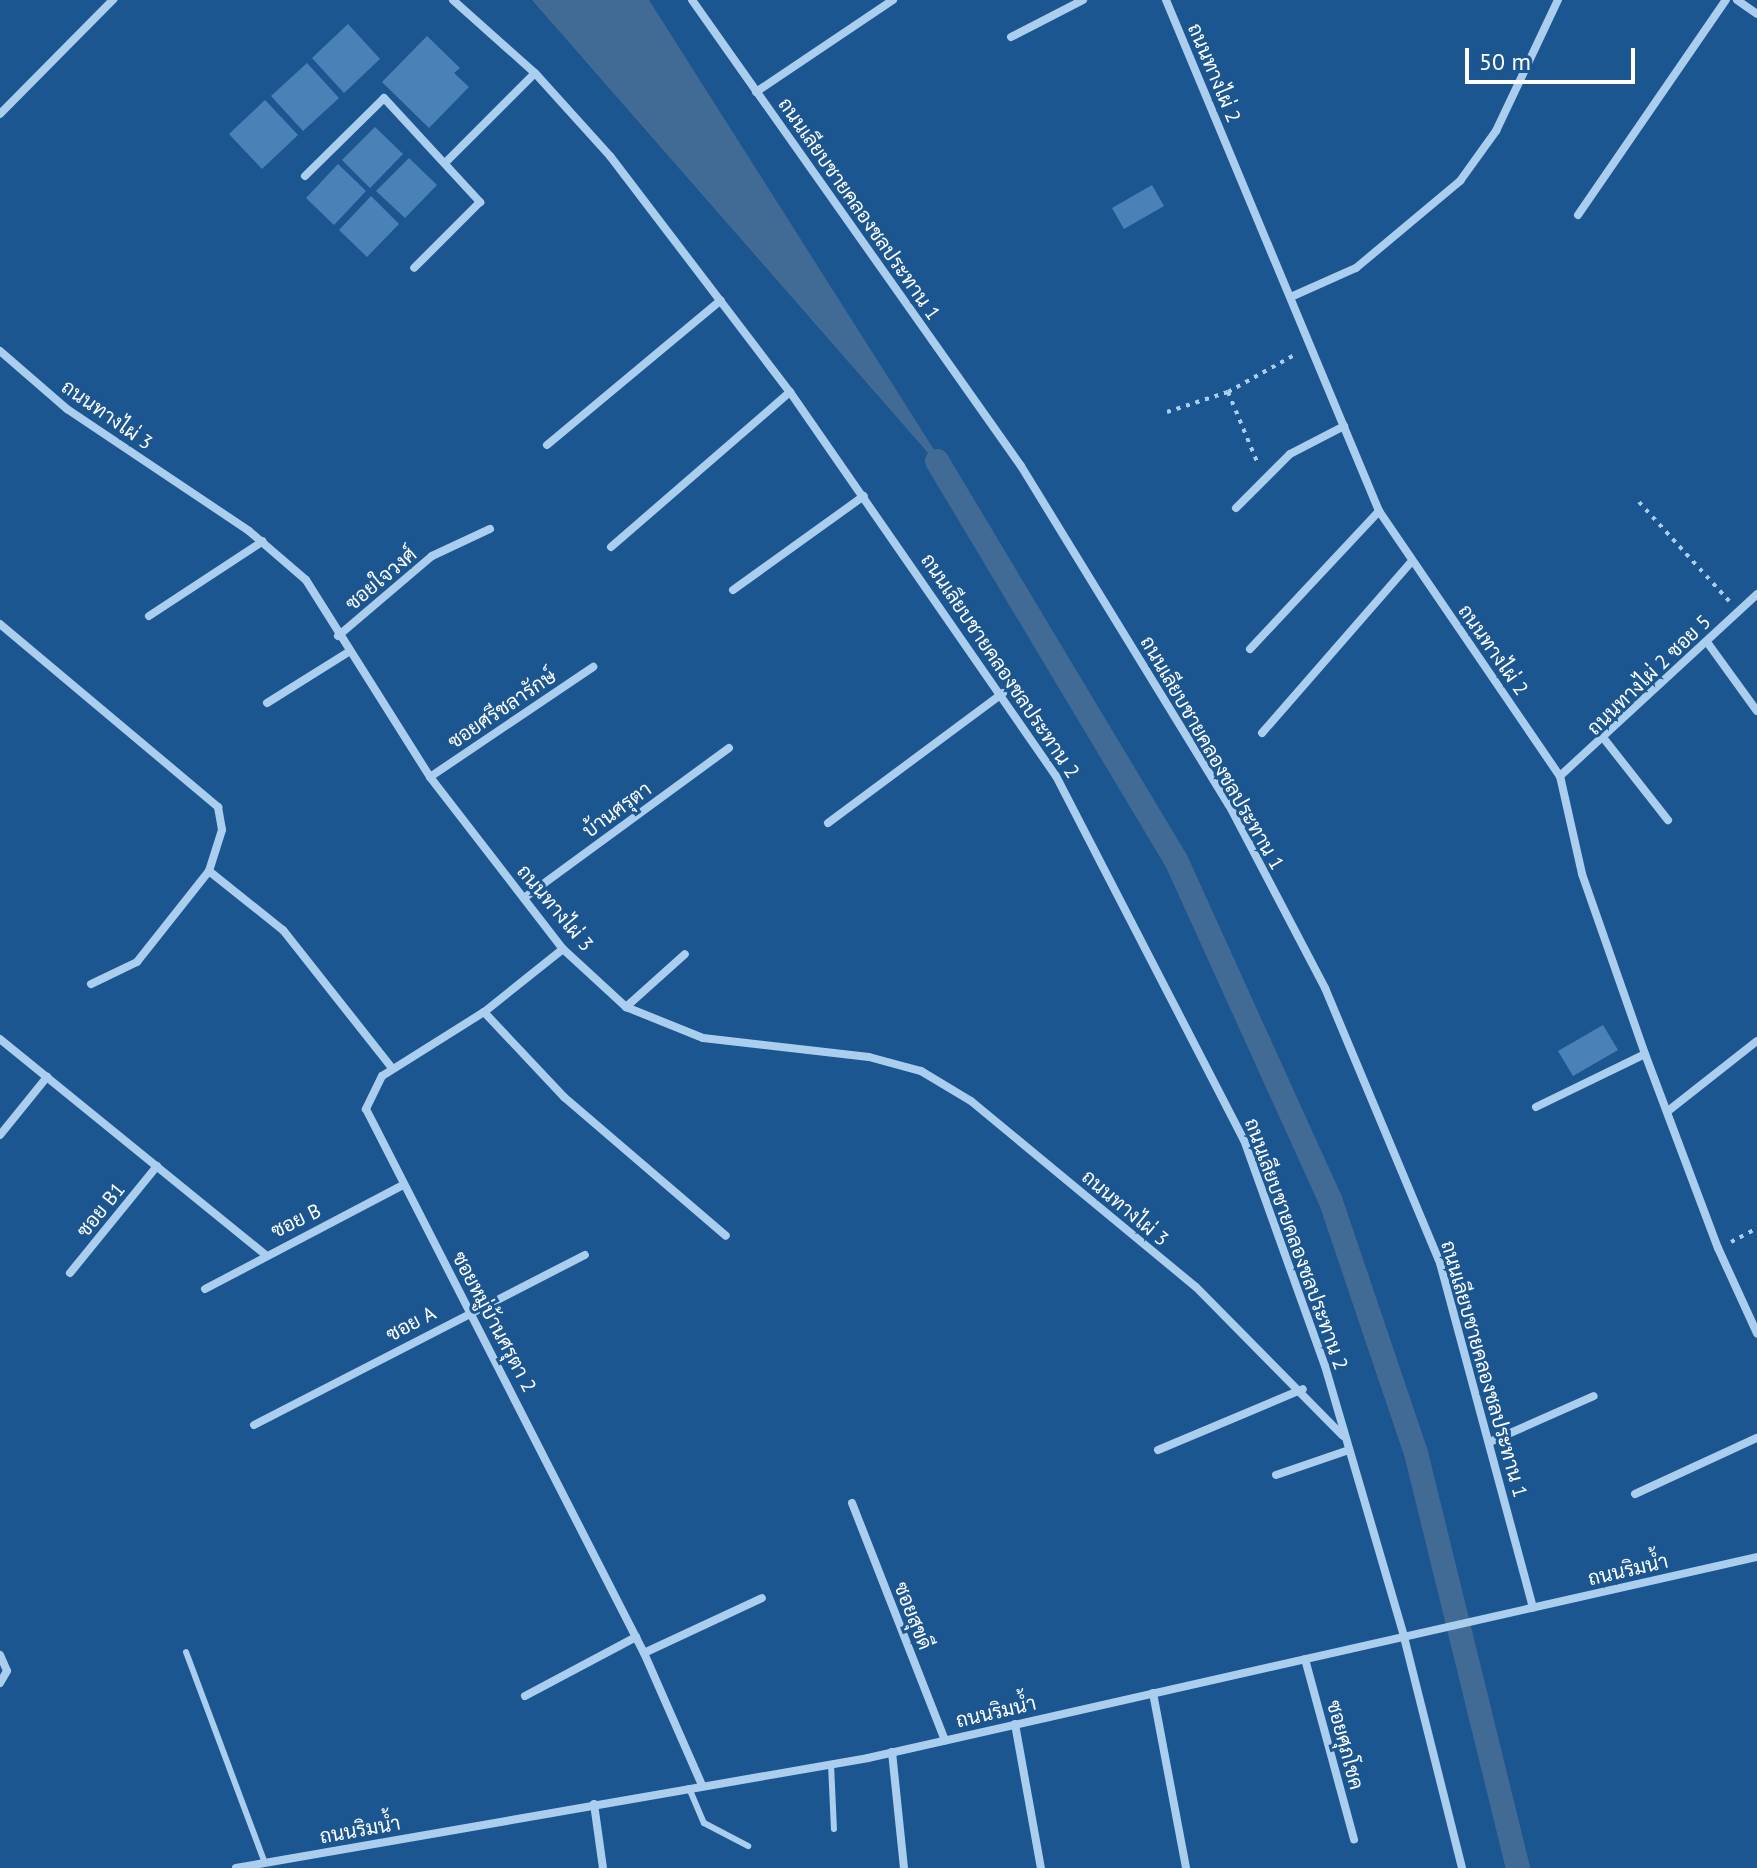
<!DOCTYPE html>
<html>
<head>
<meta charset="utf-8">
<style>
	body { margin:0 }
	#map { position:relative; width:1757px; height:1868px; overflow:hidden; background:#1c5690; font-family:"PT Sans",Sarabun,sans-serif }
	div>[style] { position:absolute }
	.water>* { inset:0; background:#416b94 }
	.canal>* { height:24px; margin:-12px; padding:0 12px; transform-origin:12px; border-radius:12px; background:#416b94 }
	.building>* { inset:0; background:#4a82b8 }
	.path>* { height:4px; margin-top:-2px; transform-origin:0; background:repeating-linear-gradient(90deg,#abceee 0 4px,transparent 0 10px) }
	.lane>* { height:6px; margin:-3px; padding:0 3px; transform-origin:3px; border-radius:3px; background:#abceee }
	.street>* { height:8px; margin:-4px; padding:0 4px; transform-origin:4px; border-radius:4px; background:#abceee }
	span { translate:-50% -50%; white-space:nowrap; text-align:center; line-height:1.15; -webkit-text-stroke:6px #1c5690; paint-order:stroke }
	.street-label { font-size:20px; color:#fff }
	.scale { position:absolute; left:1465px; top:48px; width:170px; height:36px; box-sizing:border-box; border:4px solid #fff; border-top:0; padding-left:10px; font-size:24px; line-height:28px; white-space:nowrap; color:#fff; -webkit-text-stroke:6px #1c5690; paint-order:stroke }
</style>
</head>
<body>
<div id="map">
	<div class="water">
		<i style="clip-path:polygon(532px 0,649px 0,957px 486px)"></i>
	</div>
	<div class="canal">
		<i style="left:937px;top:461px;width:465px;rotate:59.1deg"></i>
		<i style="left:1176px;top:860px;width:372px;rotate:65.6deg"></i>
		<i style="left:1330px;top:1199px;width:268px;rotate:71.3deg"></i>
		<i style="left:1416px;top:1453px;width:427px;rotate:76.2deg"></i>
	</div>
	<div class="building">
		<i style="clip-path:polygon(348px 24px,380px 59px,344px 93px,312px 58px)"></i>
		<i style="clip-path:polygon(427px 36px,460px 68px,454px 73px,469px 87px,429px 128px,382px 82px)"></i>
		<i style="clip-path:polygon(307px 63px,339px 98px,303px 131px,271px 96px)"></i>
		<i style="clip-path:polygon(265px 100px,298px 135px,262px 169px,229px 134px)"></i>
		<i style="clip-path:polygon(375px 127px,403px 154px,370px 188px,342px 160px)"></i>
		<i style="clip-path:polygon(409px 158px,437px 185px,405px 218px,376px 191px)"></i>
		<i style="clip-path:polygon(338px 164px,366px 191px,334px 225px,306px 198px)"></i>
		<i style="clip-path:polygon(1152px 185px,1164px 206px,1124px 229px,1112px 208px)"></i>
		<i style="clip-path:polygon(371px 196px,399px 224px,367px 257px,339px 230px)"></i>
		<i style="clip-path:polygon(1603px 1025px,1618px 1050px,1573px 1076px,1558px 1051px)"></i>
	</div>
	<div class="path">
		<i style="left:1228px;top:392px;width:78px;rotate:67.4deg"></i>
		<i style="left:1167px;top:412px;width:64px;rotate:-18.2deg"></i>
		<i style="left:1228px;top:392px;width:78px;rotate:-29.2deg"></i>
		<i style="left:1639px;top:502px;width:134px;rotate:47.7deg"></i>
		<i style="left:1731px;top:1242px;width:30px;rotate:-28deg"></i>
	</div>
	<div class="lane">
		<i style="left:186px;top:1652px;width:225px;rotate:69.5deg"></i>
		<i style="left:831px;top:1764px;width:65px;rotate:87.4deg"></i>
		<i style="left:689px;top:1788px;width:38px;rotate:67deg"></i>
		<i style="left:704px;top:1823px;width:50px;rotate:27.6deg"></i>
	</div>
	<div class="street">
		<i style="left:453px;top:0;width:110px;rotate:41.7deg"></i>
		<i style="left:535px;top:73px;width:112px;rotate:47.9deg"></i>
		<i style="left:610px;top:156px;width:297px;rotate:52.7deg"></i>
		<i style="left:790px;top:392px;width:467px;rotate:55.3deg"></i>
		<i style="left:1056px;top:776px;width:410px;rotate:62.7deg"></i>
		<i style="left:1244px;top:1140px;width:240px;rotate:70.3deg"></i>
		<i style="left:1325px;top:1366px;width:282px;rotate:73.7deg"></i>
		<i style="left:1404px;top:1637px;width:238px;rotate:75.9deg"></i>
		<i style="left:692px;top:0;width:570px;rotate:54.78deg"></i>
		<i style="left:1021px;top:466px;width:398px;rotate:58.5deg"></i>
		<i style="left:1229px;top:805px;width:207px;rotate:62.3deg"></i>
		<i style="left:1325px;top:988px;width:298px;rotate:67.3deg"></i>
		<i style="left:1440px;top:1263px;width:357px;rotate:74.9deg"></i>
		<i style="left:1166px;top:0;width:554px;rotate:67.37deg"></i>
		<i style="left:1379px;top:511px;width:321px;rotate:55.7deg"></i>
		<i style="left:1560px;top:776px;width:100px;rotate:77.3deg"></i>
		<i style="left:1582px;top:874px;width:191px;rotate:70.7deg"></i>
		<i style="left:1645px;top:1054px;width:207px;rotate:69.4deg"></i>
		<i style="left:1718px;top:1248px;width:94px;rotate:65.4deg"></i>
		<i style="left:1737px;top:0;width:24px;rotate:35deg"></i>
		<i style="left:1011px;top:37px;width:81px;rotate:-27.2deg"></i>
		<i style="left:756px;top:92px;width:165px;rotate:-33.9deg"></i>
		<i style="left:0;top:114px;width:161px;rotate:-45.3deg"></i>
		<i style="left:447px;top:161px;width:124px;rotate:-45deg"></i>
		<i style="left:305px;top:176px;width:111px;rotate:-44.6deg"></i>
		<i style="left:384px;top:98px;width:142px;rotate:47.3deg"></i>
		<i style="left:480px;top:202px;width:93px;rotate:135deg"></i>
		<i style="left:1578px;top:215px;width:261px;rotate:-55.5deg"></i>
		<i style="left:1293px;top:296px;width:69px;rotate:-24deg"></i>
		<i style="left:1356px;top:268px;width:136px;rotate:-39.9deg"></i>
		<i style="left:1460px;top:181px;width:62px;rotate:-54.2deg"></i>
		<i style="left:1496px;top:131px;width:145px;rotate:-64.7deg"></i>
		<i style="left:0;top:351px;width:89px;rotate:40.9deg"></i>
		<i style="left:67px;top:409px;width:219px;rotate:33.8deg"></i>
		<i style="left:249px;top:531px;width:75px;rotate:40.7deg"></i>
		<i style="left:306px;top:580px;width:233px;rotate:57.8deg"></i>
		<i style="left:430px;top:777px;width:217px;rotate:52.3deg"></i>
		<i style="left:563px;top:949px;width:86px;rotate:42.6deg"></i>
		<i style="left:626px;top:1007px;width:83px;rotate:21.9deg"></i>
		<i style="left:703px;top:1038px;width:167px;rotate:6.5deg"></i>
		<i style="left:869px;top:1057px;width:54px;rotate:15.1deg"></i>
		<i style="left:921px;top:1071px;width:58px;rotate:31deg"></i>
		<i style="left:971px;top:1101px;width:292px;rotate:39.6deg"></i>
		<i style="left:1196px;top:1287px;width:209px;rotate:45.4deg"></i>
		<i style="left:547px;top:445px;width:226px;rotate:-39.8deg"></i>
		<i style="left:1236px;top:508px;width:76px;rotate:-45deg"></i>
		<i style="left:1290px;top:454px;width:61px;rotate:-27.4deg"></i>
		<i style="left:611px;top:547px;width:237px;rotate:-40.9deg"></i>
		<i style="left:733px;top:590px;width:161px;rotate:-35.7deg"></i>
		<i style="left:149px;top:616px;width:136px;rotate:-33.3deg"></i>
		<i style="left:0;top:624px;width:285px;rotate:40deg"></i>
		<i style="left:218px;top:807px;width:23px;rotate:80deg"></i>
		<i style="left:222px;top:830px;width:43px;rotate:107.6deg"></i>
		<i style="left:209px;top:871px;width:116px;rotate:128.4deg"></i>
		<i style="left:137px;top:962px;width:51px;rotate:154.4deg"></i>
		<i style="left:338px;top:636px;width:123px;rotate:-40.4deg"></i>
		<i style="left:432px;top:556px;width:64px;rotate:-25deg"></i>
		<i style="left:1707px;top:642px;width:85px;rotate:54.1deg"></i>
		<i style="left:1250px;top:649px;width:189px;rotate:-46.9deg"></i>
		<i style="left:267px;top:703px;width:94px;rotate:-32deg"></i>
		<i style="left:1262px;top:733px;width:227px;rotate:-48.9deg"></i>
		<i style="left:1605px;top:740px;width:102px;rotate:51.8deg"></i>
		<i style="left:1560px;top:776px;width:268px;rotate:-42.7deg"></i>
		<i style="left:430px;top:777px;width:197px;rotate:-34deg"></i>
		<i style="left:828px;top:823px;width:218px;rotate:-36.6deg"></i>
		<i style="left:209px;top:871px;width:95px;rotate:38.6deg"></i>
		<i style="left:283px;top:930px;width:176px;rotate:51.7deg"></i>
		<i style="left:524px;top:898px;width:254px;rotate:-36.2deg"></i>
		<i style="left:563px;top:949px;width:101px;rotate:141.4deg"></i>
		<i style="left:484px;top:1012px;width:120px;rotate:147.9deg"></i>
		<i style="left:382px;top:1076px;width:37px;rotate:116deg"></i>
		<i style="left:366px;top:1109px;width:611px;rotate:62.93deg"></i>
		<i style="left:644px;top:1653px;width:144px;rotate:66.3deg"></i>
		<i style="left:626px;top:1007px;width:79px;rotate:-41.9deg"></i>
		<i style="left:484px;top:1012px;width:117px;rotate:46.7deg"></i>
		<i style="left:564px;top:1097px;width:213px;rotate:40.6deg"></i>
		<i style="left:0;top:1039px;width:341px;rotate:39.1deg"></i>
		<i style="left:1536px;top:1107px;width:121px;rotate:-25.9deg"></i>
		<i style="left:1668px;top:1111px;width:113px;rotate:-38.2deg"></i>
		<i style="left:0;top:1135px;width:75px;rotate:-51deg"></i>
		<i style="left:70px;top:1273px;width:138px;rotate:-50.9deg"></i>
		<i style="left:205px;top:1289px;width:224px;rotate:-27.7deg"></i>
		<i style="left:254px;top:1425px;width:372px;rotate:-27.2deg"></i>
		<i style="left:1492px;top:1441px;width:111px;rotate:-23.8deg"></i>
		<i style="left:1158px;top:1450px;width:157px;rotate:-22.8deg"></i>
		<i style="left:1276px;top:1475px;width:77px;rotate:-18.9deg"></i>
		<i style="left:1635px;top:1494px;width:134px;rotate:-24.7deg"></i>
		<i style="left:852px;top:1503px;width:255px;rotate:68.6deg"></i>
		<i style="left:644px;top:1653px;width:130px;rotate:-25deg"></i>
		<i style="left:0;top:1655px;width:17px;rotate:66deg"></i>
		<i style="left:7px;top:1671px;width:14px;rotate:120deg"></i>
		<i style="left:1305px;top:1659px;width:187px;rotate:74.8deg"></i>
		<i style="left:1153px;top:1693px;width:178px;rotate:79.3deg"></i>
		<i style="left:525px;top:1696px;width:126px;rotate:-28deg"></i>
		<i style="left:1015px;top:1724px;width:146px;rotate:79.8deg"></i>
		<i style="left:892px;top:1752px;width:117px;rotate:84.1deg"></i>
		<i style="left:594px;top:1804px;width:65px;rotate:82deg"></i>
		<i style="left:236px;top:1868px;width:642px;rotate:-9.87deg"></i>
		<i style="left:868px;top:1758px;width:911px;rotate:-12.74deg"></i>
	</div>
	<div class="street-label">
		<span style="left:1214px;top:73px;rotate:67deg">ถนนทางไผ่ 2</span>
		<span style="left:859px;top:209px;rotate:55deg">ถนนเลียบชายคลองชลประทาน 1</span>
		<span style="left:107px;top:415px;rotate:35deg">ถนนทางไผ่ 3</span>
		<span style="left:381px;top:579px;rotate:-40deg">ซอยใจวงศ์</span>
		<span style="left:1493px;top:650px;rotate:55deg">ถนนทางไผ่ 2</span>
		<span style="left:1000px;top:666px;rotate:56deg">ถนนเลียบชายคลองชลประทาน 2</span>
		<span style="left:1649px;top:675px;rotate:-44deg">ถนนทางไผ่ 2 ซอย 5</span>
		<span style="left:502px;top:709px;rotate:-34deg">ซอยศรีชลารักษ์</span>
		<span style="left:1212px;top:753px;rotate:60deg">ถนนเลียบชายคลองชลประทาน 1</span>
		<span style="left:617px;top:810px;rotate:-36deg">บ้านศรุตา</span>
		<span style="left:555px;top:908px;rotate:50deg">ถนนทางไผ่ 3</span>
		<span style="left:1125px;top:1208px;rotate:40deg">ถนนทางไผ่ 3</span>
		<span style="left:101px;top:1210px;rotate:-51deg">ซอย B1</span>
		<span style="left:296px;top:1221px;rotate:-26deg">ซอย B</span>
		<span style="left:1296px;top:1244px;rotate:70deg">ถนนเลียบชายคลองชลประทาน 2</span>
		<span style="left:494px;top:1322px;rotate:62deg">ซอยหมู่บ้านศรุตา 2</span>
		<span style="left:411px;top:1324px;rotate:-28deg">ซอย A</span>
		<span style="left:1484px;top:1369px;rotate:74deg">ถนนเลียบชายคลองชลประทาน 1</span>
		<span style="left:1628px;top:1570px;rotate:-13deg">ถนนริมน้ำ</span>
		<span style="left:913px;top:1616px;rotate:68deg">ซอยสุขดี</span>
		<span style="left:996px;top:1712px;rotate:-13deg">ถนนริมน้ำ</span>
		<span style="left:1345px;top:1745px;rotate:75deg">ซอยศุภโชค</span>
		<span style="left:360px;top:1830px;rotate:-10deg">ถนนริมน้ำ</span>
	</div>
	<div class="scale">50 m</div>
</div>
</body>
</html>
